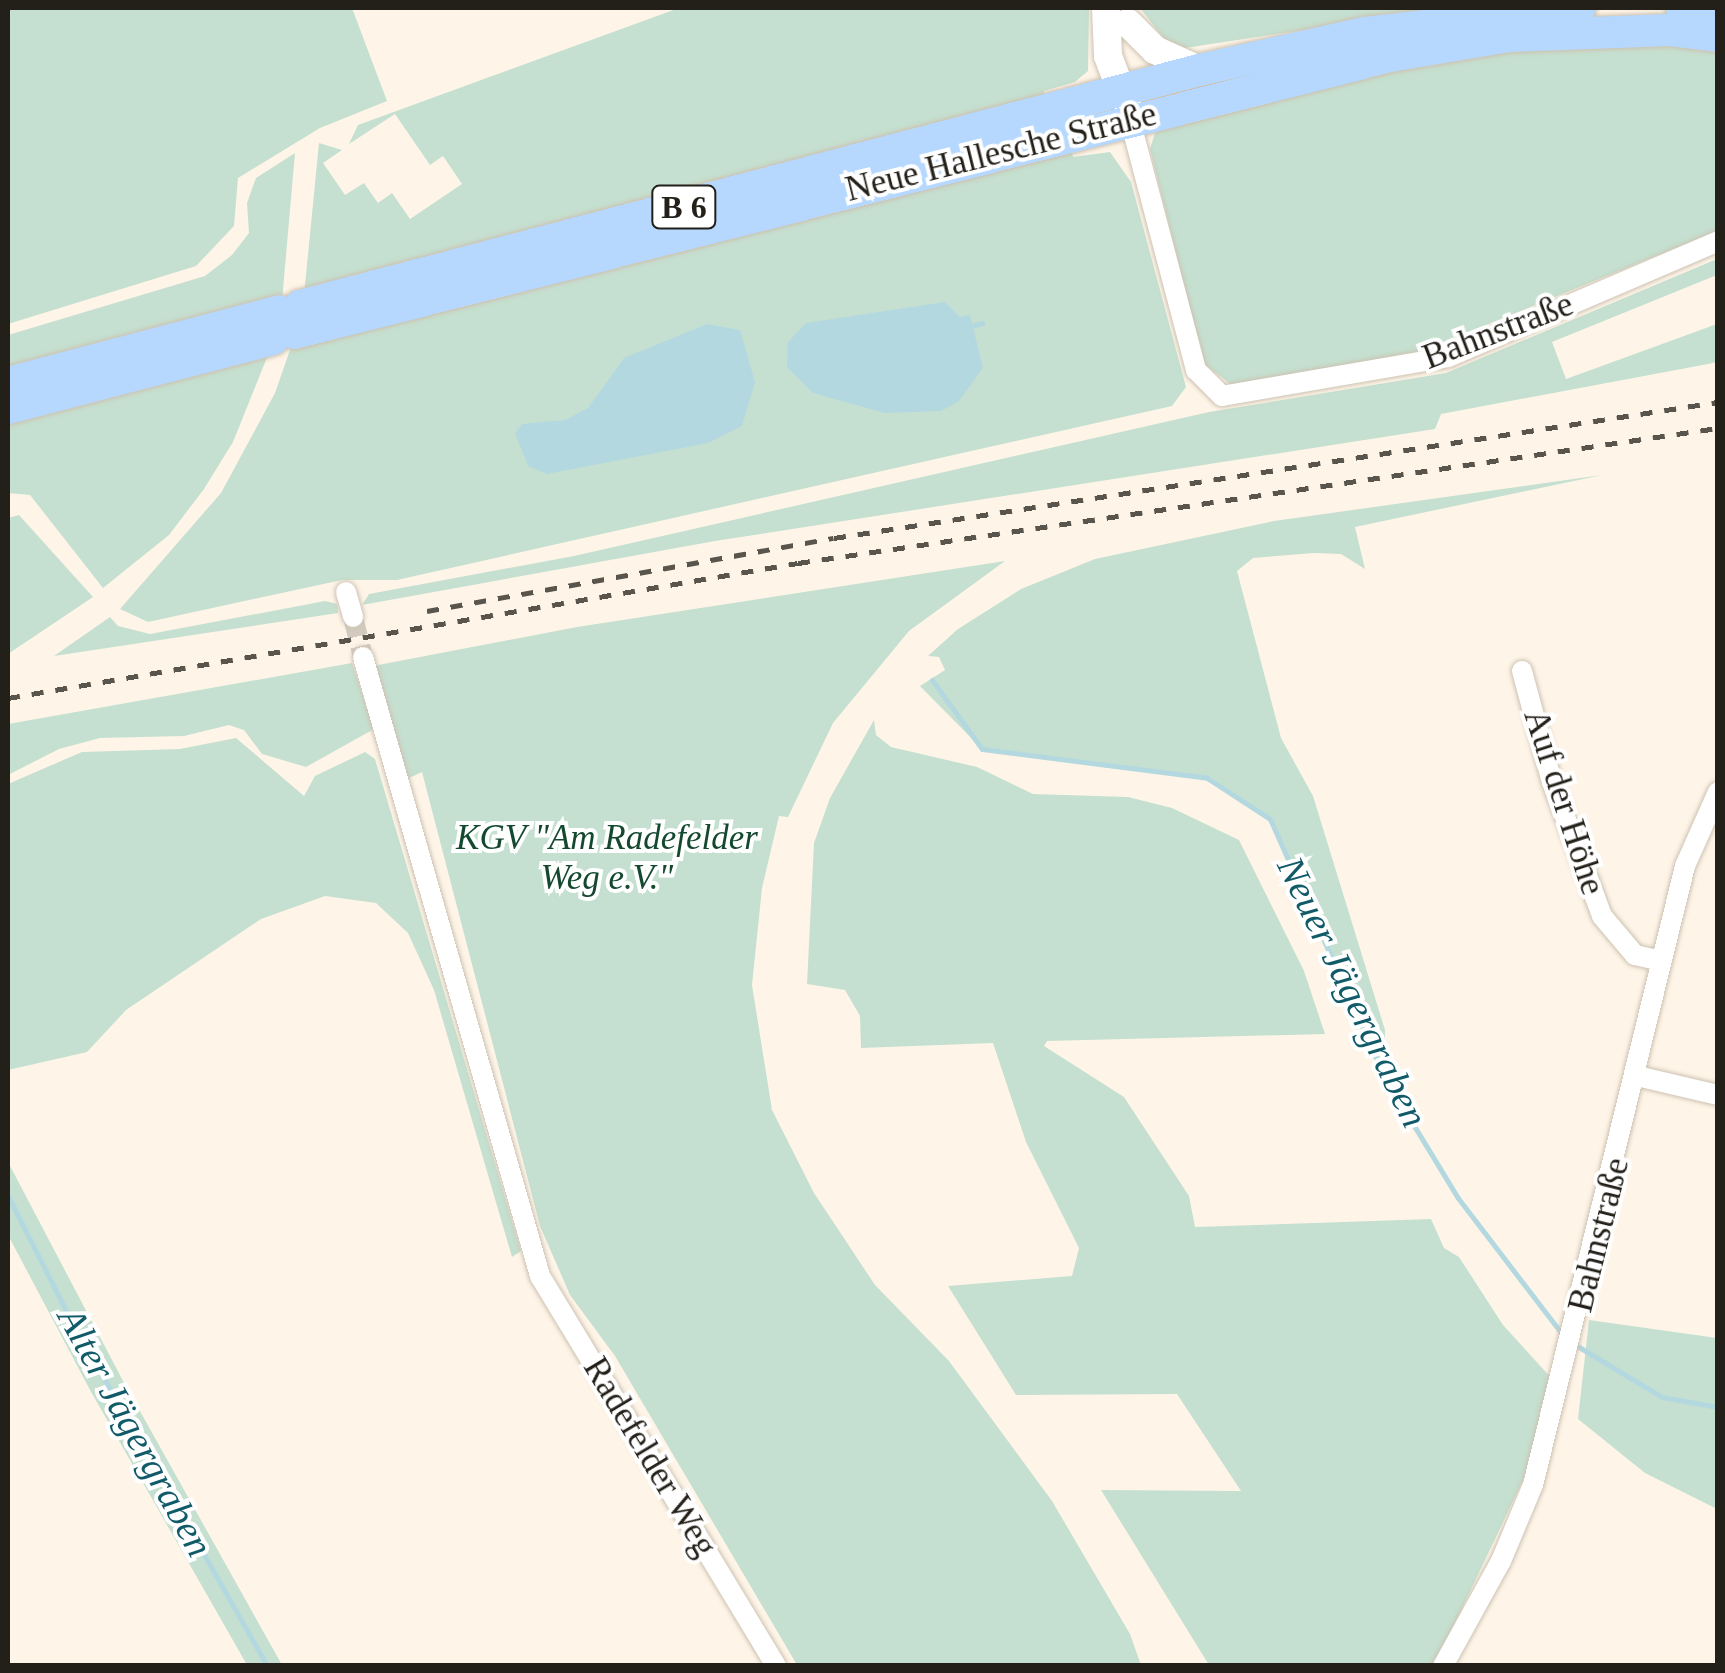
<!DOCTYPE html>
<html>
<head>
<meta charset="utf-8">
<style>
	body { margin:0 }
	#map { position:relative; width:1725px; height:1673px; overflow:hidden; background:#fef5e8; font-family:"Times New Roman",serif }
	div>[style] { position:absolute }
	.green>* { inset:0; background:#c5e0d0 }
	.water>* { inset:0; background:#b3d8e0 }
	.stream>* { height:5px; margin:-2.5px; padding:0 2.5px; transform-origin:2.5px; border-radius:2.5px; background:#b3d8e0 }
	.street-tunnel>* { height:20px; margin-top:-10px; transform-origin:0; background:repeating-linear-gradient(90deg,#d2cabf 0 20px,transparent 0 30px) }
	.roads { filter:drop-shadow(0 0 2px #cdc2b2) drop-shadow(0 0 2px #cdc2b2) }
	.street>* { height:20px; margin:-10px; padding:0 10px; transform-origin:10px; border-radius:10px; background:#fff }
	.secondary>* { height:28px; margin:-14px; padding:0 14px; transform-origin:14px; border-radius:14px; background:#fff }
	.primary>* { height:32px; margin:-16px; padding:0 16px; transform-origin:16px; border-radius:16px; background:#b6d8fe }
	.rail>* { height:5px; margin-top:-2.5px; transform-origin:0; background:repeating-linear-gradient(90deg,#59544c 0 12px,transparent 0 24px) }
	span { translate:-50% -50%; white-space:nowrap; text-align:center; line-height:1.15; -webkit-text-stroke:8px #fff; paint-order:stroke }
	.shield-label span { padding:2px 8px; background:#fff; border:2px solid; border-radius:8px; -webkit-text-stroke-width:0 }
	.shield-label { font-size:32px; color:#231f19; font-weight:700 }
	.street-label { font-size:35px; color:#231f19 }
	.park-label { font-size:35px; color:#144930; font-style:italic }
	.water-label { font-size:38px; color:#115b69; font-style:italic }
	.frame { position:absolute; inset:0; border:10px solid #231f19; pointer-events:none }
</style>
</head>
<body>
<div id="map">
	<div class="green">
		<i style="clip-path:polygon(8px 8px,352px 8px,387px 101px,320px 128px,238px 178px,234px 226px,196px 266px,8px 324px)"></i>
		<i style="clip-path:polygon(679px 8px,1089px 8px,1088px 71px,1075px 82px,1044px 91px,1046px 100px,304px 295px,319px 143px,342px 150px,323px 163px,345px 195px,364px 183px,378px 203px,392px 193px,410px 219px,462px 184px,443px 156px,430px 165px,395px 114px,349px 144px,358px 125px)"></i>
		<i style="clip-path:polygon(1140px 8px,1449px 8px,1185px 48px,1168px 44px)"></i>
		<i style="clip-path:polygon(1717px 44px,1717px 231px,1410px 356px,1237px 389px,1204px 364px,1150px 149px,1155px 133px,1169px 123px,1478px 48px)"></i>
		<i style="clip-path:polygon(1070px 146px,1073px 157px,1110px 152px,1131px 182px,1186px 387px,1172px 406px,397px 580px,342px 580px,148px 622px,120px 609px,221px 493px,275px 393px,292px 344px)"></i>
		<i style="clip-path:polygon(295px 153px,282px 301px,8px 373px,8px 335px,205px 276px,232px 255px,249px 233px,247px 203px,256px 178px)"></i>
		<i style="clip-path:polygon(1717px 259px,1717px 275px,1552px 342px,1566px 379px,1717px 324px,1717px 362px,1708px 364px,1441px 414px,1435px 429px,715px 541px,362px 605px,369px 594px,574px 556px,1209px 412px,1446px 373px)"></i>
		<i style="clip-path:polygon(270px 350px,233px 442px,204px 489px,169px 535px,103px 588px,30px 495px,8px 493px,8px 420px)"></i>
		<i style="clip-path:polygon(1602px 475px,1355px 527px,1365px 569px,1341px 554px,1314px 553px,1253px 558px,1237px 571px,1281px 738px,1313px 796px,1385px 1030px,1385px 1078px,1270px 819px,1207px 778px,982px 749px,920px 686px,945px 670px,939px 657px,928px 656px,958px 629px,1021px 589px,1095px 559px,1274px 521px)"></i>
		<i style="clip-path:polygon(19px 515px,93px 597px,8px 654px,8px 518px)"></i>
		<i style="clip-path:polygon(1005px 561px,909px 631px,833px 723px,788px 817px,779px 816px,762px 888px,752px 985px,772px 1110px,814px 1193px,875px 1285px,949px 1361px,1052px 1501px,1130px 1634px,1141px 1665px,797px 1665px,615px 1356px,570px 1295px,540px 1226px,422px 772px,407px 779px,373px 666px,577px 627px)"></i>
		<i style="clip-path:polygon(325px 601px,337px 604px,338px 613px,54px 656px,110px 617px,118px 626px,150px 634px)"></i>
		<i style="clip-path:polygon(352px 663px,374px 729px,306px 767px,262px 754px,244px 730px,229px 725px,184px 736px,100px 738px,59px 749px,8px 775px,8px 724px)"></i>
		<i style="clip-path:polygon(874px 720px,876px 735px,891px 747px,977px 767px,1033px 794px,1128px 797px,1172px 808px,1239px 840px,1304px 971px,1325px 1034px,1047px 1041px,1044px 1046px,1124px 1097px,1189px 1196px,1195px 1227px,1431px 1219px,1444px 1248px,1459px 1257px,1503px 1325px,1553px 1380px,1524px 1478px,1435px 1665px,1209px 1665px,1101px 1490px,1241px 1491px,1177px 1394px,1016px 1395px,948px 1286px,1072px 1276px,1079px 1248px,1026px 1142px,993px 1043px,861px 1048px,860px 1016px,845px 990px,807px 984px,814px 843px,830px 798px)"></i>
		<i style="clip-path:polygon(236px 738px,304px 796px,315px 776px,365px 752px,375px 759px,521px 1251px,512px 1257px,434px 990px,408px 933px,376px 903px,325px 896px,261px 919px,126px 1010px,87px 1052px,8px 1070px,8px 784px,82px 752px,180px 749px)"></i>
		<i style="clip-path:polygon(8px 1162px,122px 1379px,282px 1665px,247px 1665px,90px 1390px,8px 1235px)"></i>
		<i style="clip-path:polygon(1589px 1320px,1717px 1338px,1717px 1509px,1645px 1473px,1578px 1419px)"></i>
	</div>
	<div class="water">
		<i style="clip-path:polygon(945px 302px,960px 317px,970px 315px,983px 368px,958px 402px,941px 411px,885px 413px,813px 393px,787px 367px,788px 342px,806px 323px)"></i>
		<i style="clip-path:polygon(707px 324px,740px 330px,755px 382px,742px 426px,708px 443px,547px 474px,528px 466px,515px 433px,522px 424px,565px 420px,588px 408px,624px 358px)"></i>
	</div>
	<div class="stream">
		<i style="left:967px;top:327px;width:16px;rotate:-14deg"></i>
		<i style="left:932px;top:680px;width:85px;rotate:54.1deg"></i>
		<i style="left:982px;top:749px;width:227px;rotate:7.3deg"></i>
		<i style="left:1207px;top:778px;width:75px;rotate:33.1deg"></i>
		<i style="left:1270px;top:819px;width:283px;rotate:66.1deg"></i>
		<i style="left:1385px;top:1078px;width:140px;rotate:58.7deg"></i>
		<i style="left:1458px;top:1198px;width:171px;rotate:52.6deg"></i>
		<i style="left:8px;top:1196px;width:136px;rotate:63.2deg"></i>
		<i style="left:69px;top:1317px;width:401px;rotate:60.4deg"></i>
		<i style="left:1574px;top:1344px;width:103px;rotate:31.1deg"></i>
		<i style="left:1662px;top:1397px;width:57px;rotate:10.1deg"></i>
	</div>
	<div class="street-tunnel">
		<i style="left:353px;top:617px;width:41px;rotate:76deg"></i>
	</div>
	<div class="roads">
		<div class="street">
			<i style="left:1130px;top:120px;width:259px;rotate:75.2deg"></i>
			<i style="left:1196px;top:370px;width:37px;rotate:45deg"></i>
			<i style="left:1222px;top:396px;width:229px;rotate:-9.8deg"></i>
			<i style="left:1448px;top:357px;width:294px;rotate:-23.2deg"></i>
			<i style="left:346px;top:592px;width:26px;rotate:74deg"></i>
			<i style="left:363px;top:657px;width:644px;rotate:74.04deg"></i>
			<i style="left:540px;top:1276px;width:456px;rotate:58.8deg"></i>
			<i style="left:1522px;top:671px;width:115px;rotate:74.9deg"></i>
			<i style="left:1552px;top:782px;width:143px;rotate:69.5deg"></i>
			<i style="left:1602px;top:916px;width:51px;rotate:49.8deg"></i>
			<i style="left:1635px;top:955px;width:27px;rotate:13deg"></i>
			<i style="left:1637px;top:1076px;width:83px;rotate:13.2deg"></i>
			<i style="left:1443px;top:1666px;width:120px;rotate:-61.1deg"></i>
			<i style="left:1501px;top:1561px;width:82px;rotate:-67.2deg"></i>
			<i style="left:1533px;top:1485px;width:637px;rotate:-76.2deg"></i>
			<i style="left:1685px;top:866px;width:81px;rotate:-66deg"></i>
		</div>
		<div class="secondary">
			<i style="left:1106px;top:8px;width:48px;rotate:87.6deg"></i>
			<i style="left:1108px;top:56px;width:57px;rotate:69.3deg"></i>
			<i style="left:1128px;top:23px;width:38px;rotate:45deg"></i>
			<i style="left:1155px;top:50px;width:48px;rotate:24.4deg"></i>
		</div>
		<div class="primary">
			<i style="left:1682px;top:8px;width:36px;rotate:3deg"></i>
			<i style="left:300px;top:306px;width:929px;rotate:-14.71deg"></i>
			<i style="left:1199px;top:70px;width:169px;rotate:-12.6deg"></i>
			<i style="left:1364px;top:33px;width:217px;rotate:-6.6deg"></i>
			<i style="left:294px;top:333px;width:1130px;rotate:-14.18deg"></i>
			<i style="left:1390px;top:56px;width:121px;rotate:-9.5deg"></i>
			<i style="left:1509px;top:36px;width:161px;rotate:-2.1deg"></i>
			<i style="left:1670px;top:30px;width:48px;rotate:7.1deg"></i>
			<i style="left:8px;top:383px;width:281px;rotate:-14.8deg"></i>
			<i style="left:8px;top:408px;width:274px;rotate:-14.6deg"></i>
		</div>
	</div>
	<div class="rail">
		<i style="left:427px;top:611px;width:413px;rotate:-10.2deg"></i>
		<i style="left:834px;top:538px;width:894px;rotate:-8.75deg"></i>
		<i style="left:8px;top:698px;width:801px;rotate:-9.7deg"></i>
		<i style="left:798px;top:563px;width:930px;rotate:-8.35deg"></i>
	</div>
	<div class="shield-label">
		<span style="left:684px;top:207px">B 6</span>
	</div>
	<div class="street-label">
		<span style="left:1001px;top:152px;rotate:-14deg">Neue Hallesche Straße</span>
		<span style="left:1498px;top:331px;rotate:-21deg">Bahnstraße</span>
		<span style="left:1564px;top:802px;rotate:72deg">Auf der Höhe</span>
		<span style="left:1599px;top:1235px;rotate:-76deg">Bahnstraße</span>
		<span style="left:650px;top:1457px;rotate:59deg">Radefelder Weg</span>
	</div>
	<div class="park-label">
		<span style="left:607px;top:858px">KGV "Am Radefelder<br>Weg e.V."</span>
	</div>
	<div class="water-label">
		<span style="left:1352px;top:992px;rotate:64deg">Neuer Jägergraben</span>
		<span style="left:135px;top:1432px;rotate:61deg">Alter Jägergraben</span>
	</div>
	<div class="frame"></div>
</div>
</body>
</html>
